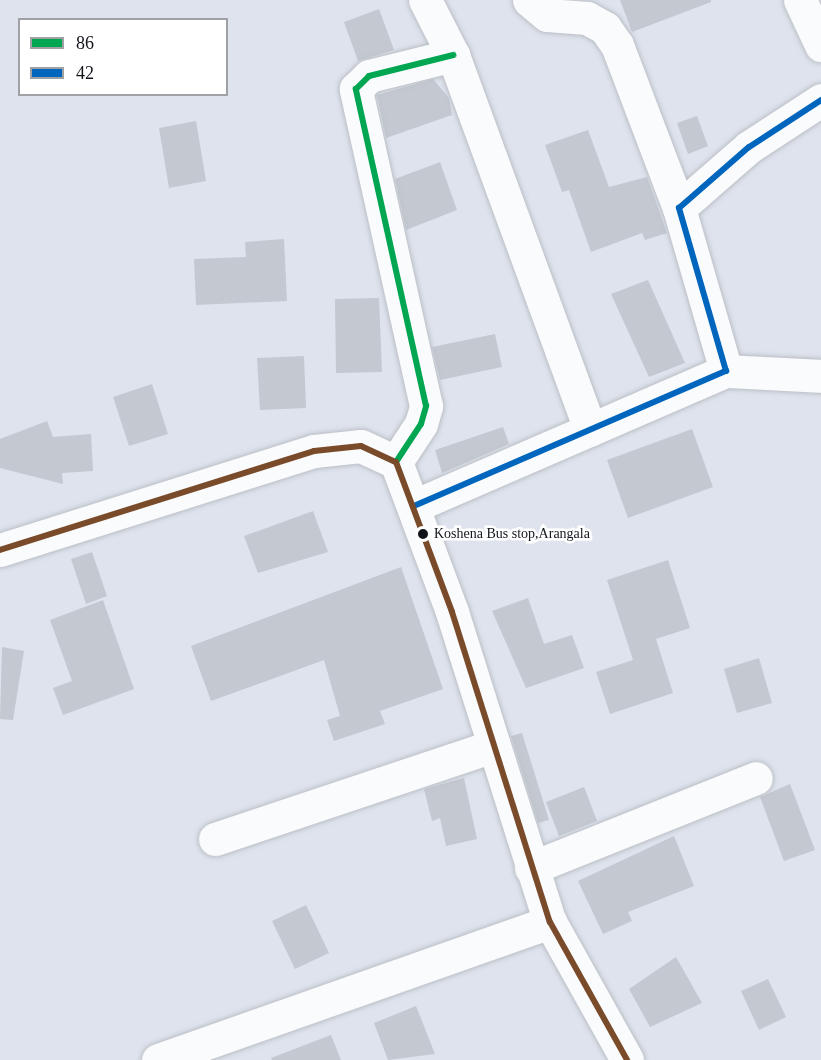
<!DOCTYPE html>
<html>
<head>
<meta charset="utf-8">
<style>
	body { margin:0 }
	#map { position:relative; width:821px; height:1060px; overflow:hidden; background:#dee3ed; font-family:Georgia,serif }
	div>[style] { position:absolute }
	.building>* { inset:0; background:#c4c8d0 }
	.roads { filter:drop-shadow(0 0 2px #bbbfc6) drop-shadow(0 0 2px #bbbfc6) }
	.street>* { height:33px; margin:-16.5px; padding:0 16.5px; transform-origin:16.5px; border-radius:16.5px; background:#fafbfc }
	.secondary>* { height:33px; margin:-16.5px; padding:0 16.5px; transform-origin:16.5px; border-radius:16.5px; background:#fafbfc }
	.bus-1>* { height:6px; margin:-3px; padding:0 3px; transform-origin:3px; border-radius:3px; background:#00a651 }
	.bus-2>* { height:6px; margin:-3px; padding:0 3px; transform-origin:3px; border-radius:3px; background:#0065bd }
	.bus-3>* { height:6px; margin:-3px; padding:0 3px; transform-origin:3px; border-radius:3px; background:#7a4b2a }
	.dots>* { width:16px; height:16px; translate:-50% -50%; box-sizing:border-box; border:3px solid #fff; border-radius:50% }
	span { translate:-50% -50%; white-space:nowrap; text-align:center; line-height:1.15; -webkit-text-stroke:5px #fff; paint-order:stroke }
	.bus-label { font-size:14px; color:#11151b }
	.left { translate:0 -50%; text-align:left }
	.legend { position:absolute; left:18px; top:18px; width:210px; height:78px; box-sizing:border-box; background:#fff; border:2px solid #a0a1a4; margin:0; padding:8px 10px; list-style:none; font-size:18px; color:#11151b }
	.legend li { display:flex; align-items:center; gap:12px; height:30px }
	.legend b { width:30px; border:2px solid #a0a1a4 }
</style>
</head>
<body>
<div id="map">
	<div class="building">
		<i style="clip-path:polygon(620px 0,711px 0,711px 2px,632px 32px)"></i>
		<i style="clip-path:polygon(379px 9px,394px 50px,358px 61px,344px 22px)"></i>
		<i style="clip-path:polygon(433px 79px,449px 98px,452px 115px,386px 138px,377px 95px)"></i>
		<i style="clip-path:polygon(697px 116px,708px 146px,688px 154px,677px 123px)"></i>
		<i style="clip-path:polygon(196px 121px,206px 181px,169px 188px,159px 128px)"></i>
		<i style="clip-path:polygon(588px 130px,609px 187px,647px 177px,667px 233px,645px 240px,642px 233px,591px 252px,569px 190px,562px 192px,545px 145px)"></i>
		<i style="clip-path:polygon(440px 162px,457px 210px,406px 230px,395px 179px)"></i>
		<i style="clip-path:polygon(284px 239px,287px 301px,196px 305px,194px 259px,246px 257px,245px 242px)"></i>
		<i style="clip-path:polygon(648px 280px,685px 363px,649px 377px,611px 294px)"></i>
		<i style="clip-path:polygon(379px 298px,382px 372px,336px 373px,335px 299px)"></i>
		<i style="clip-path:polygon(495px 334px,502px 367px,440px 380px,432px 347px)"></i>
		<i style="clip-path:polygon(304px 356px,306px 408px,260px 410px,257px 358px)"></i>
		<i style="clip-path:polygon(152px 384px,168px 434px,129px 446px,113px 397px)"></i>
		<i style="clip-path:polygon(47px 421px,53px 437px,91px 434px,93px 471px,62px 473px,63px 484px,0 468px,0 439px)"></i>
		<i style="clip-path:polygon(503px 427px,509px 444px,442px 473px,435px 450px)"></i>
		<i style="clip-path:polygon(692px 429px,713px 487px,628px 518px,607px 460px)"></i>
		<i style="clip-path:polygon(313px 511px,328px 552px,258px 573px,244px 536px)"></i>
		<i style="clip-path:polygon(92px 552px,107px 596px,86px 604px,71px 559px)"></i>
		<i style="clip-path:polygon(668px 560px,690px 628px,656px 639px,673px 693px,610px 714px,596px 672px,633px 660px,607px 580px)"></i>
		<i style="clip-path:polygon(401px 567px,443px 689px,380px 711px,385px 724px,334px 741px,327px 720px,340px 716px,324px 660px,211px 701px,191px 646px)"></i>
		<i style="clip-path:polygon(528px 598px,544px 644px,572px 635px,584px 668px,526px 688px,492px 611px)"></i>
		<i style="clip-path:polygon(103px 600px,134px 689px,63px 715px,53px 688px,72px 681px,50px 620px)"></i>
		<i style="clip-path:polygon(2px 647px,24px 651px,13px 720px,0 719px)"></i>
		<i style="clip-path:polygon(759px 658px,772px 703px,737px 713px,724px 669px)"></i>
		<i style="clip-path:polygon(522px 733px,549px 820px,538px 823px,511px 736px)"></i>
		<i style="clip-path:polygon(464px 778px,477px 839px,446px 846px,440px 818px,432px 821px,424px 789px)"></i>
		<i style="clip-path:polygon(790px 784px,815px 850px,784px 861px,760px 797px)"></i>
		<i style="clip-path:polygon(584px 787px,597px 821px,559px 836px,546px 802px)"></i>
		<i style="clip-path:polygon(674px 836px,694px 886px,628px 912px,632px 921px,603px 934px,578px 881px)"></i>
		<i style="clip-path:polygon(306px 905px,329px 953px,295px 969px,272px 921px)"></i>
		<i style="clip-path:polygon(676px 957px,702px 1003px,650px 1027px,629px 989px)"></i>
		<i style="clip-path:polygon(768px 979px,786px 1017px,759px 1030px,741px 991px)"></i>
		<i style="clip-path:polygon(416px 1006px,435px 1054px,388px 1060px,374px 1023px)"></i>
		<i style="clip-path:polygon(331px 1035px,341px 1060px,272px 1060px,271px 1058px)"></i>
	</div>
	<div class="roads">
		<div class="street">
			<i style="left:425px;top:0;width:62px;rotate:63deg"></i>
			<i style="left:453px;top:55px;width:399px;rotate:69.9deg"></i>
			<i style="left:529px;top:0;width:23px;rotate:40deg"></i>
			<i style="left:547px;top:15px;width:40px;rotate:4.3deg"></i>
			<i style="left:587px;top:18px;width:21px;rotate:29deg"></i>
			<i style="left:605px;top:28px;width:21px;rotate:55deg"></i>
			<i style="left:617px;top:45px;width:174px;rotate:69.2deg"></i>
			<i style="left:800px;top:0;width:50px;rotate:65deg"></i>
			<i style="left:726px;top:371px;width:95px;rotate:3deg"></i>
			<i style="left:396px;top:462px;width:45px;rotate:-56.7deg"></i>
			<i style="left:421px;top:424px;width:19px;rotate:-74deg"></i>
			<i style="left:426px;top:406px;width:325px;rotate:-102.5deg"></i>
			<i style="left:356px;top:89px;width:18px;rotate:-45deg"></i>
			<i style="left:369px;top:76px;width:87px;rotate:-14deg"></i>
			<i style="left:416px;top:505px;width:338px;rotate:-23.4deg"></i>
			<i style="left:726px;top:371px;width:170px;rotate:-106.1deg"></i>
			<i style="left:679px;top:208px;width:93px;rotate:-41.1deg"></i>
			<i style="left:749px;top:147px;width:86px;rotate:-33.1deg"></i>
			<i style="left:215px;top:839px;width:293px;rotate:-18.5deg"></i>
			<i style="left:531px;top:868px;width:242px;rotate:-21.8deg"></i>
			<i style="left:158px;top:1060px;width:416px;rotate:-19.4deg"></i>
		</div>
		<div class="secondary">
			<i style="left:0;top:550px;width:329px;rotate:-17.5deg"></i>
			<i style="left:314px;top:451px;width:47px;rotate:-6.1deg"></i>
			<i style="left:361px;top:446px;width:38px;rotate:25deg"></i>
			<i style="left:396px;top:462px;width:160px;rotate:69.5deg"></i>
			<i style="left:452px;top:612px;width:325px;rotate:72.5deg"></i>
			<i style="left:550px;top:922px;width:158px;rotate:60.8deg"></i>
		</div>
	</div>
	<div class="bus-1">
		<i style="left:396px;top:462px;width:45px;rotate:-56.7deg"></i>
		<i style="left:421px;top:424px;width:19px;rotate:-74deg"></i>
		<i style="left:426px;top:406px;width:325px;rotate:-102.5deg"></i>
		<i style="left:356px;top:89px;width:18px;rotate:-45deg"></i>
		<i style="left:369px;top:76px;width:87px;rotate:-14deg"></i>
	</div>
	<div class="bus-2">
		<i style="left:416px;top:505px;width:338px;rotate:-23.4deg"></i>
		<i style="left:726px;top:371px;width:170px;rotate:-106.1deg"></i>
		<i style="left:679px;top:208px;width:93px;rotate:-41.1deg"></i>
		<i style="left:749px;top:147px;width:86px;rotate:-33.1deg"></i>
	</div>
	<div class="bus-3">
		<i style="left:0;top:550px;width:329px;rotate:-17.5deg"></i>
		<i style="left:314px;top:451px;width:47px;rotate:-6.1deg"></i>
		<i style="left:361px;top:446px;width:38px;rotate:25deg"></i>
		<i style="left:396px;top:462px;width:160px;rotate:69.5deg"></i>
		<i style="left:452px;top:612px;width:325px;rotate:72.5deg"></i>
		<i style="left:550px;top:922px;width:158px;rotate:60.8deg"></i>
	</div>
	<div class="dots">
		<i style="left:423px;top:534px;background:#11151b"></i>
	</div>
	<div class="bus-label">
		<span class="left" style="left:434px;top:534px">Koshena Bus stop,Arangala</span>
	</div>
	<ul class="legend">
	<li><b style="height:8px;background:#00a651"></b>86</li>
	<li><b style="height:8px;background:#0065bd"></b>42</li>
	</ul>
</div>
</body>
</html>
